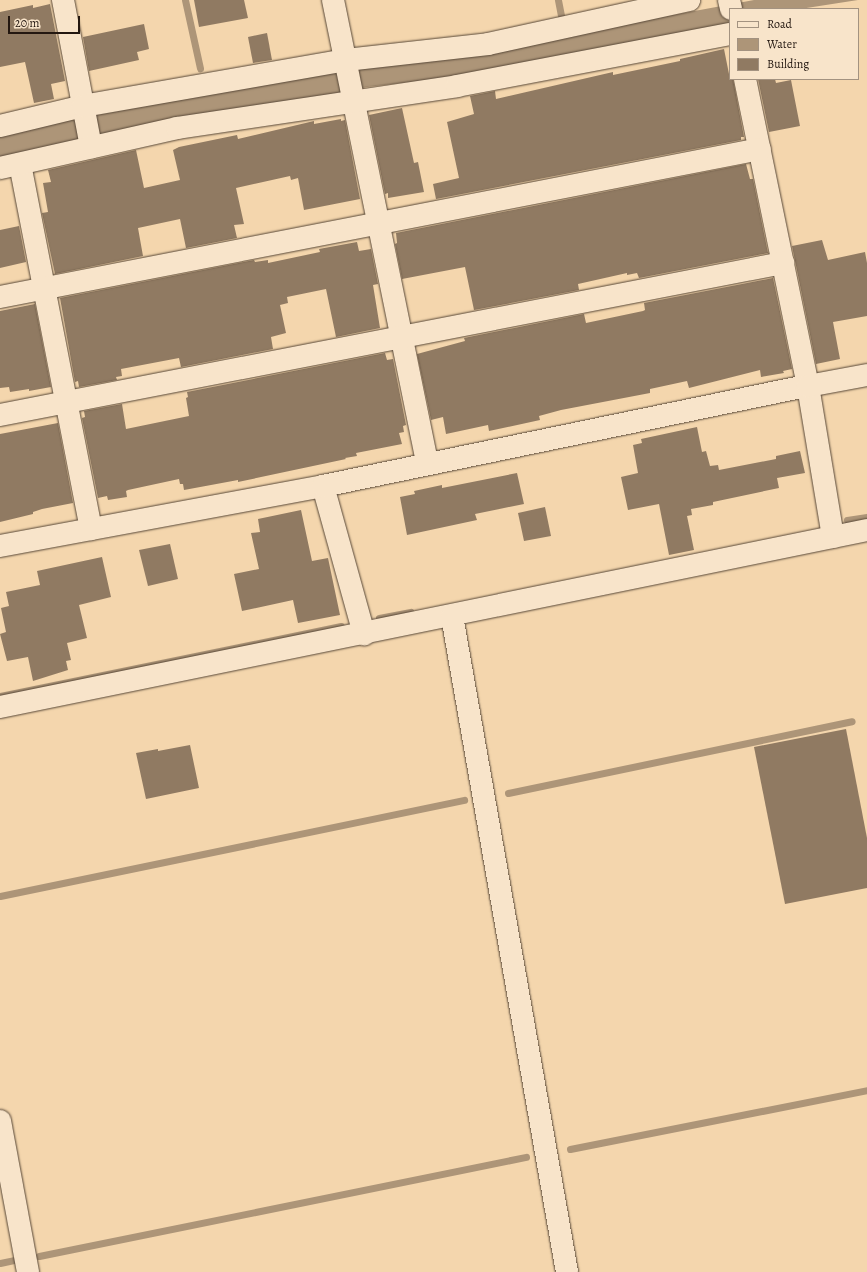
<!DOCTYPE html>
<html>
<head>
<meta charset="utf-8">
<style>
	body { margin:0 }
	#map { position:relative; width:867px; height:1272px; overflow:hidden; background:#f4d6ad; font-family:Alegreya,serif }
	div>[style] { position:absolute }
	.water>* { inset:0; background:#ad9578 }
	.stream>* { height:7px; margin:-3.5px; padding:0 3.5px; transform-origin:3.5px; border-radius:3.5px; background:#ad9578 }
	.building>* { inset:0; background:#907a62 }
	.roads { filter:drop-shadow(0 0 1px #574737) drop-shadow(0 0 1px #574737) }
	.street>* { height:22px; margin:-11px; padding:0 11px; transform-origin:11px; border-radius:11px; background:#f8e4ca }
	.secondary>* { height:22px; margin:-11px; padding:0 11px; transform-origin:11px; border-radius:11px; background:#f8e4ca }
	span { translate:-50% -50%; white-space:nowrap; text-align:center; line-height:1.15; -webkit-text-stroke:3px #f8e4ca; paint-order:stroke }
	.legend { position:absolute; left:729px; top:8px; width:130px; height:72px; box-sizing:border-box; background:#f8e4ca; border:1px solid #a39280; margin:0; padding:5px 7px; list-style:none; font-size:12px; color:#231710 }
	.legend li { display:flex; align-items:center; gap:8px; height:20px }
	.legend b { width:20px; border:1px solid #a39280 }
	.scale { position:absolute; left:8px; top:16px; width:72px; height:18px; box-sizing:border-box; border:2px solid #231710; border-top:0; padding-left:5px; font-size:12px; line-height:14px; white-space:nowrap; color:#231710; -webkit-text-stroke:3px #f8e4ca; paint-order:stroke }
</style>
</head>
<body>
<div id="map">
	<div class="water">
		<i style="clip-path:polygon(754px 0,858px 0,800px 9px,730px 9px,730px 23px,454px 77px,367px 87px,0 159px,0 135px,75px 119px,371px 65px,489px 49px)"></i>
	</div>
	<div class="stream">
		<i style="left:185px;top:0;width:70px;rotate:77.6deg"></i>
		<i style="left:558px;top:0;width:15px;rotate:79deg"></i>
		<i style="left:847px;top:520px;width:20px;rotate:-9deg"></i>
		<i style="left:379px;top:618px;width:32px;rotate:-11deg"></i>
		<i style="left:0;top:696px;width:348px;rotate:-11.6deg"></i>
		<i style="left:508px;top:793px;width:351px;rotate:-11.8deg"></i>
		<i style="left:0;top:896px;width:474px;rotate:-11.7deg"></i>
		<i style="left:570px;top:1149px;width:303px;rotate:-11.2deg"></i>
		<i style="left:39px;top:1256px;width:497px;rotate:-11.5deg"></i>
		<i style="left:0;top:1263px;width:14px;rotate:-12deg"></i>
	</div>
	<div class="building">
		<i style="clip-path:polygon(194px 0,244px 0,248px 18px,199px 27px)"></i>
		<i style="clip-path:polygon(50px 4px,65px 81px,51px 84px,54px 99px,34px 103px,25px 62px,0 67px,0 12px,33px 5px,33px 8px)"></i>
		<i style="clip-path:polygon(144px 24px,149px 49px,137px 52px,139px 60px,89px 71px,83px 37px)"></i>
		<i style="clip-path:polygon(267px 33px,272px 60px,253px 63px,248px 37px)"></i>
		<i style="clip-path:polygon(724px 49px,730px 79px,733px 79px,744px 137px,741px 137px,741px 140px,436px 199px,433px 184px,459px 178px,447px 122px,474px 114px,470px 96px,495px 91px,496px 99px,613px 72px,613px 75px,680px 61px,680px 59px)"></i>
		<i style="clip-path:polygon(758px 79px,775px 79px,776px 83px,791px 80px,800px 126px,769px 132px)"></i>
		<i style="clip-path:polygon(402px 108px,414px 163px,418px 162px,424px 192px,388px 198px,388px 193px,385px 194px,369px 115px)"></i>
		<i style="clip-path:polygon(341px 119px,341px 121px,345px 120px,360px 199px,304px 210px,298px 178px,291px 180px,290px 176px,236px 188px,244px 224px,234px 225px,237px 238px,186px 248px,180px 219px,138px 228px,143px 256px,55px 274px,42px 213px,48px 212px,43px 183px,51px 182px,48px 170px,136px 150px,144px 188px,180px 180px,173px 150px,179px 147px,237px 135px,238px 139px,314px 121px,314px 124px)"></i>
		<i style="clip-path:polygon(746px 164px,750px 179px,753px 179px,768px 253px,639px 278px,637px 273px,627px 275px,627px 273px,578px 284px,579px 290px,474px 310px,465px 267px,402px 279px,395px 244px,397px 243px,396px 233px)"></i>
		<i style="clip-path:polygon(19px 226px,26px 262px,0 268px,0 230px)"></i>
		<i style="clip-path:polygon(822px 240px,828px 260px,865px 252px,867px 263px,867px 316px,833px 322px,840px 359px,816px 364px,792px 246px)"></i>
		<i style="clip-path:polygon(357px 242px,359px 251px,371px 249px,378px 284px,373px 285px,380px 328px,336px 337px,326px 289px,287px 297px,288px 303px,280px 305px,286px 333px,271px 337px,273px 349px,181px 367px,179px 358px,121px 369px,122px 376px,116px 377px,117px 380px,79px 387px,78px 381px,75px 382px,60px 298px,254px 260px,255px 262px,268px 260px,268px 263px,320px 252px,319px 249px)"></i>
		<i style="clip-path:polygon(773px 278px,792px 369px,783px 371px,784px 373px,761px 377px,760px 370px,689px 388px,687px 381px,650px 389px,650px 393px,561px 410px,539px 416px,540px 420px,489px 431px,488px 425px,446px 434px,443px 417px,431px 420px,417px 354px,465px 341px,464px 338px,584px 314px,586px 323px,643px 311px,645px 310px,644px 303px)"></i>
		<i style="clip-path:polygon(35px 304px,51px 387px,29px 391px,29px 389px,10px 392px,9px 387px,0 388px,0 311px)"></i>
		<i style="clip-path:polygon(385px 353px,387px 360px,393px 359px,406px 425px,403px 426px,404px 432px,399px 433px,402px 444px,356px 453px,357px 456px,345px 458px,346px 459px,238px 482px,238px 480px,184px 490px,183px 484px,180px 484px,179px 479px,128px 490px,126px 491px,127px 497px,108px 500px,107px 496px,98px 498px,82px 418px,85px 417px,84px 411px,122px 404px,126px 429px,189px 416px,186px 398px,188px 397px,187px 392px)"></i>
		<i style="clip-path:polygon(58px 423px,73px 503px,42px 509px,33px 512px,33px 514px,0 522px,0 434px)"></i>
		<i style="clip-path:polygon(697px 427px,702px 452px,706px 451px,710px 466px,718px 465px,719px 470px,776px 459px,776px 456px,800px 451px,805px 473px,777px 478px,779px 488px,713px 502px,713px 505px,691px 509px,692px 515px,687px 516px,694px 550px,669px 555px,659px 504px,628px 510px,621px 477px,638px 473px,633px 445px,642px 443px,641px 439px)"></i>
		<i style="clip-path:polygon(517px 473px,524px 504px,475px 514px,477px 520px,407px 535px,400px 497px,415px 494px,414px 491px,442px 485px,442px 488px)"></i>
		<i style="clip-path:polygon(545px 507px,551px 536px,524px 541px,518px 513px)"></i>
		<i style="clip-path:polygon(301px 510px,312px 561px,328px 558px,340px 615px,298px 623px,293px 600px,242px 611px,234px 574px,259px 569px,251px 533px,260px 532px,258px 519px)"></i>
		<i style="clip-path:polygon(170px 544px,178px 579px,148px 586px,139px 550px)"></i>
		<i style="clip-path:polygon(102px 557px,111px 597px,79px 605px,87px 638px,67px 643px,71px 660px,66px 661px,68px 670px,33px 681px,28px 657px,7px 661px,0 634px,6px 632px,1px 608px,9px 606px,6px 592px,40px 585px,37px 571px)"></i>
		<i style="clip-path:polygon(846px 729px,867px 838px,867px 888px,785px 904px,754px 747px)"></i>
		<i style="clip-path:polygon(190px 745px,199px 788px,146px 799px,136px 753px,158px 749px,158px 751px)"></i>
	</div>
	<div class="roads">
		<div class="street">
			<i style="left:63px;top:0;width:150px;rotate:79.2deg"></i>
			<i style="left:333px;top:0;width:473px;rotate:78.5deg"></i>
			<i style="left:729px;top:0;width:9px;rotate:77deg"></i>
			<i style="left:745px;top:79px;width:313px;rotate:78.4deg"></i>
			<i style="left:808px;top:386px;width:153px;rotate:80.6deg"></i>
			<i style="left:0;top:126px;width:85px;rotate:-13.5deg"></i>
			<i style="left:83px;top:106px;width:267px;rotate:-9.9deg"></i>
			<i style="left:346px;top:60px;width:143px;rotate:-6.4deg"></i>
			<i style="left:488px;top:44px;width:206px;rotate:-12.3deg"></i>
			<i style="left:20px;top:164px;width:372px;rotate:79deg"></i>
			<i style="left:0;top:168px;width:181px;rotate:-12.7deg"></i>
			<i style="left:177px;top:128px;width:283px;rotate:-8.5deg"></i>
			<i style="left:457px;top:86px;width:278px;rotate:-10.8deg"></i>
			<i style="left:0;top:297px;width:774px;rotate:-11.02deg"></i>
			<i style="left:0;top:415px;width:798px;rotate:-10.99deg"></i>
			<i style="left:323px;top:486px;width:154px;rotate:74.5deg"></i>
			<i style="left:0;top:546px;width:329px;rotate:-10.5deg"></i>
			<i style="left:323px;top:486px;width:495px;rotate:-11.7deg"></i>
			<i style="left:808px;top:386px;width:60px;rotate:-10.6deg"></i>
			<i style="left:0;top:707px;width:885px;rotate:-11.54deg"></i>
			<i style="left:0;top:1121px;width:154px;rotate:79.5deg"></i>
		</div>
		<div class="secondary">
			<i style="left:452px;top:616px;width:666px;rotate:80.06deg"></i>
		</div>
	</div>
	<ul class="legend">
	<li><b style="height:5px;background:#f8e4ca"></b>Road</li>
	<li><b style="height:11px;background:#ad9578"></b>Water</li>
	<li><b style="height:11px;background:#907a62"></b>Building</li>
	</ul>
	<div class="scale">20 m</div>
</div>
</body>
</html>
